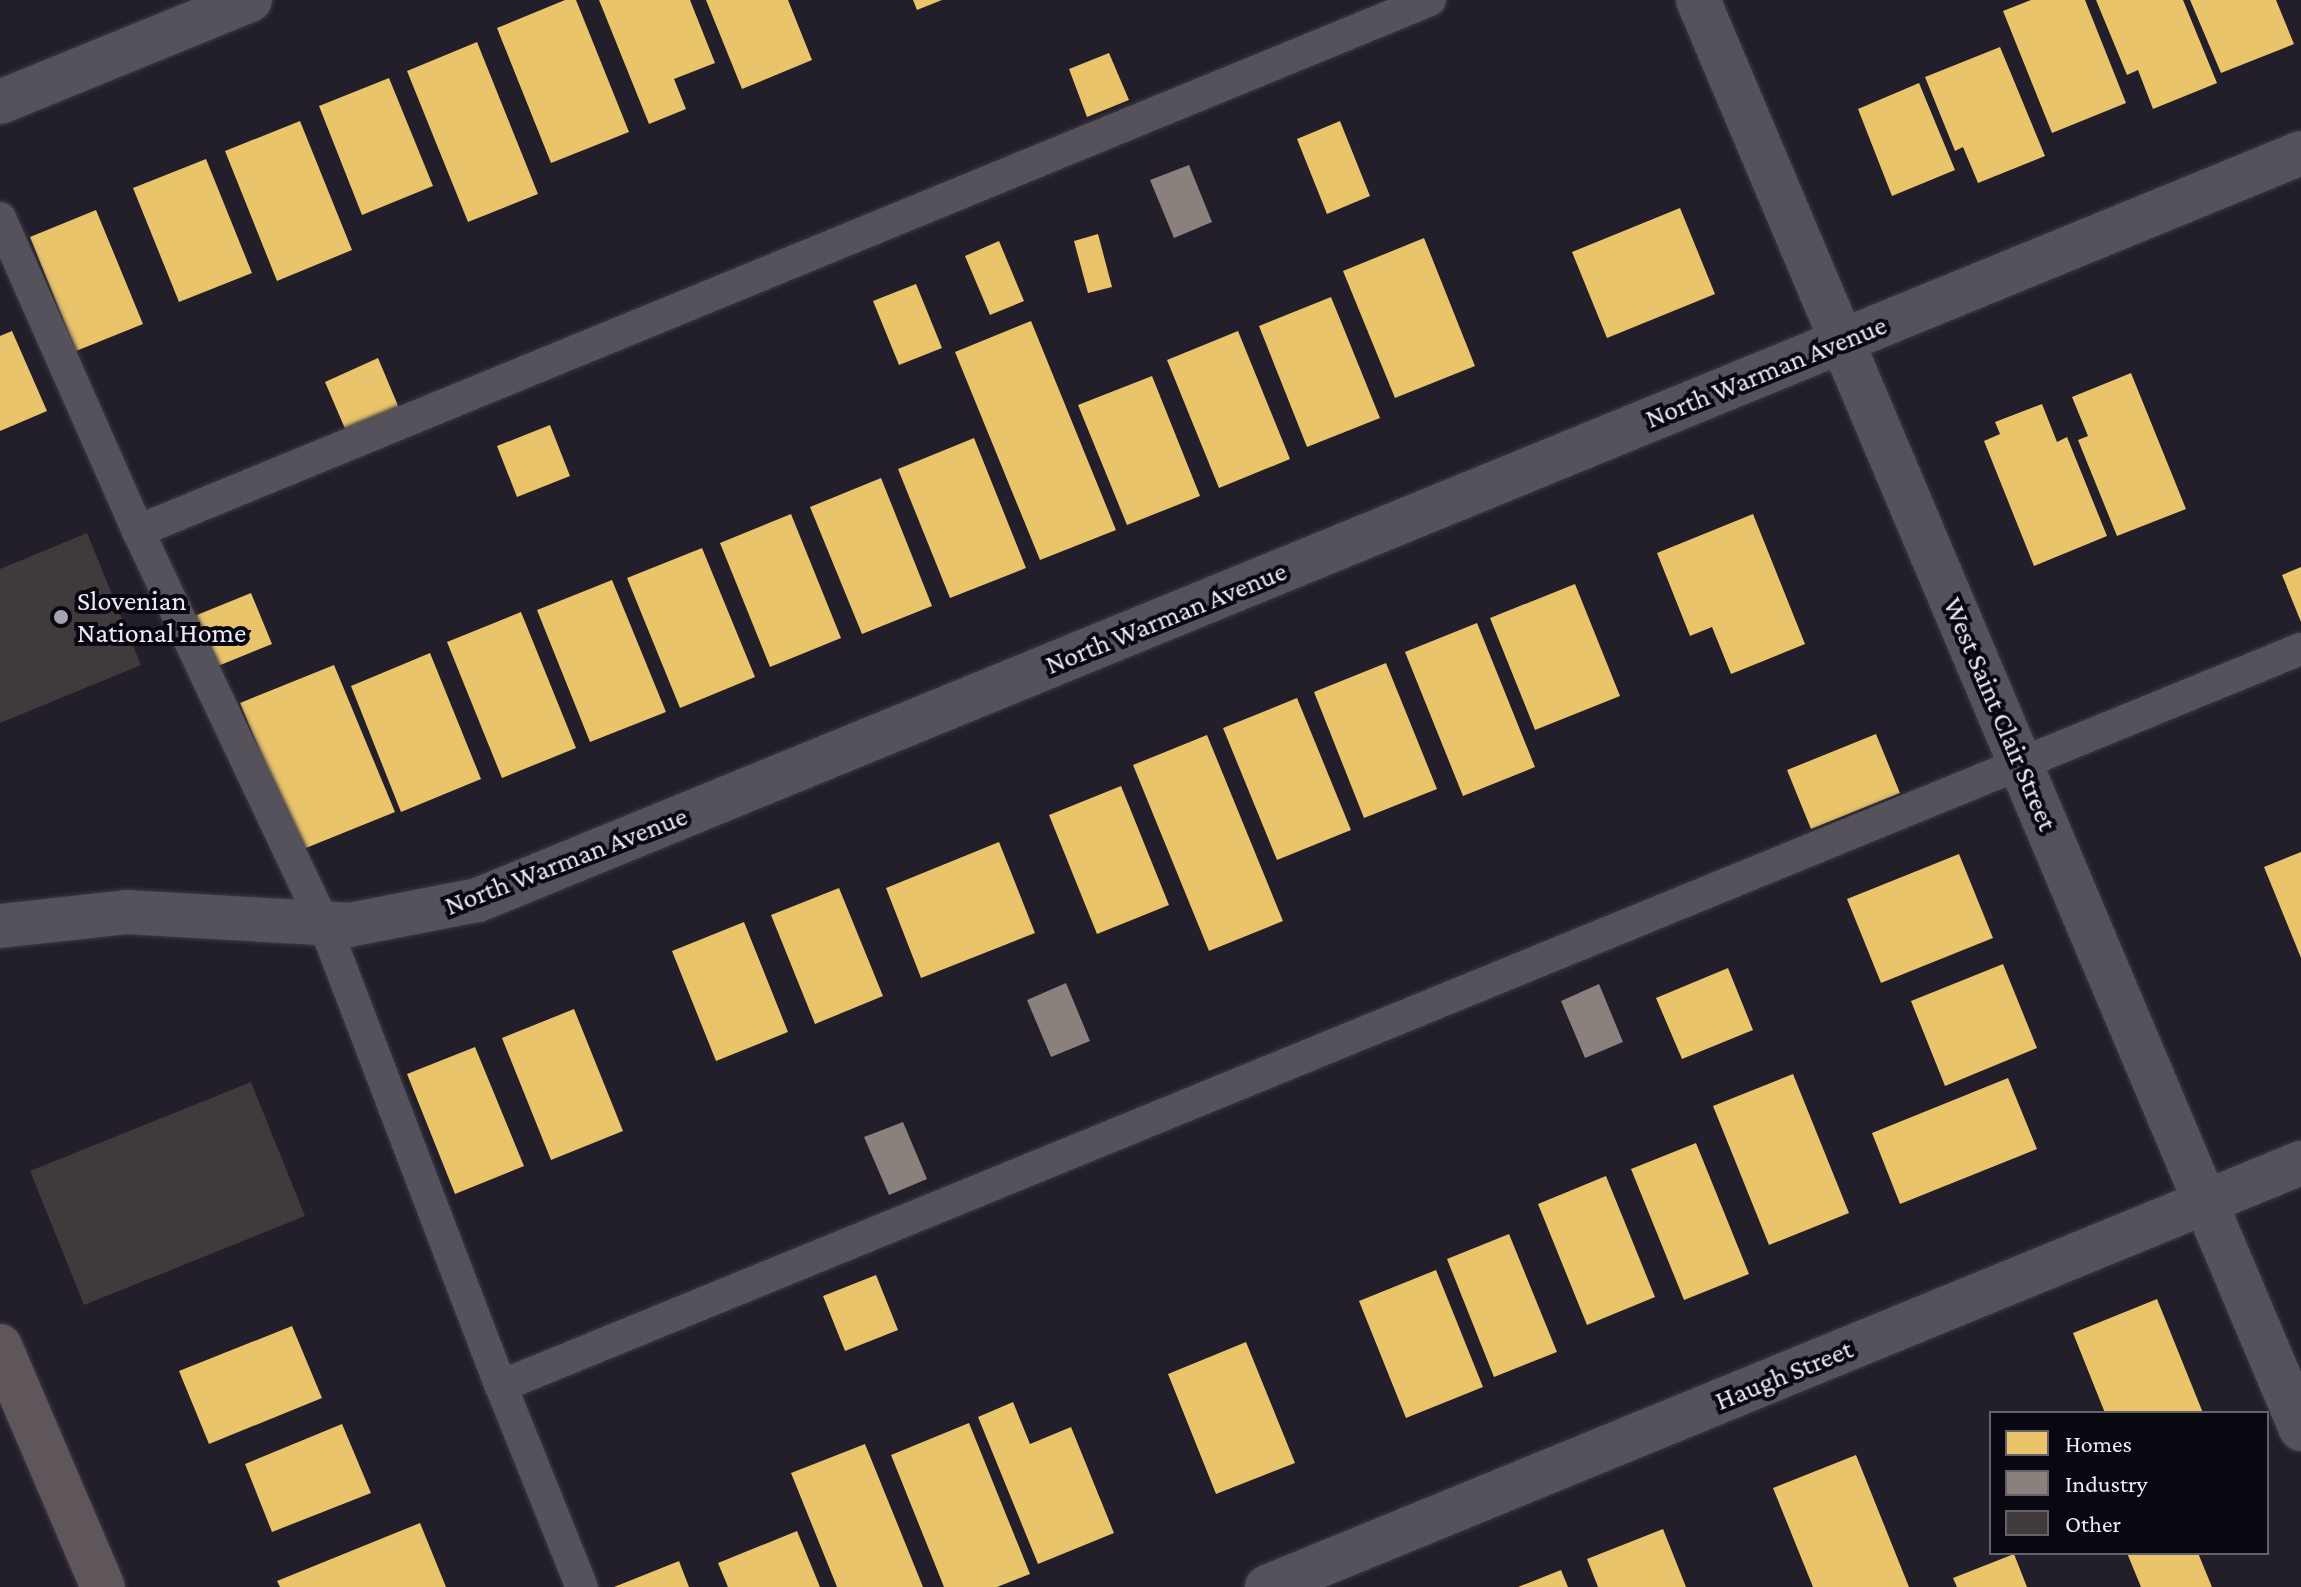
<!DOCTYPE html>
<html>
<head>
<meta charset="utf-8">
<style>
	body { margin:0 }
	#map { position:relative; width:2301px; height:1587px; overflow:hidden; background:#221e2a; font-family:"Crimson Pro",serif }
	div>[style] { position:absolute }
	.homes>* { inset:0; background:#e9c46a }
	.industry>* { inset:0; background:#8a817c }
	.building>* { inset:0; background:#403a3d }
	.roads { filter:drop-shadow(0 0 2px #3d3a43) drop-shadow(0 0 2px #3d3a43) }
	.service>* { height:32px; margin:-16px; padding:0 16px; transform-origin:16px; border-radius:16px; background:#55525b }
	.minor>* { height:44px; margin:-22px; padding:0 22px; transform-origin:22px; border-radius:22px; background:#55525b }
	.primary>* { height:44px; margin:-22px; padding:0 22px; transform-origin:22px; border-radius:22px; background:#5e565a }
	.dots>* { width:22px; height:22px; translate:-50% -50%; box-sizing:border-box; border:4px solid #09070f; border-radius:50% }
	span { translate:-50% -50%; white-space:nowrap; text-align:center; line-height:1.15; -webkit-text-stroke:8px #09070f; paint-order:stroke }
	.street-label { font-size:28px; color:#ede9f7 }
	.poi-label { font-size:28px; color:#ede9f7 }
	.left { translate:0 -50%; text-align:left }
	.legend { position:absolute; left:1989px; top:1411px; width:280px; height:144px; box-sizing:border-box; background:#09070f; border:2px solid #64616c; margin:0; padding:10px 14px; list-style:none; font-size:24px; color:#ede9f7 }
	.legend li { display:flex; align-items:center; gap:16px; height:40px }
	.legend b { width:40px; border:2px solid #64616c }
</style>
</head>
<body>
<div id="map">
	<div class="homes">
		<i style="clip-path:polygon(565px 0,576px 0,629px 132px,551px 163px,497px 28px)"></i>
		<i style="clip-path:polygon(599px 0,690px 0,715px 63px,674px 79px,686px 109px,649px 124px)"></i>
		<i style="clip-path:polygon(706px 0,788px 0,812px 60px,742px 89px)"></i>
		<i style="clip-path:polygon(913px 0,942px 0,917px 10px)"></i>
		<i style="clip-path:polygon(2031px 0,2085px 0,2126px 103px,2052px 133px,2003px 11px)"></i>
		<i style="clip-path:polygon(2096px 0,2183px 0,2217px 83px,2153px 109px,2138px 70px,2127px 75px)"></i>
		<i style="clip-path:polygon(2190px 0,2276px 0,2294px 44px,2221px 73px)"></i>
		<i style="clip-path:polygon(477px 42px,538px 194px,468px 222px,407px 71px)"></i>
		<i style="clip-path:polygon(2000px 47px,2045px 156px,1978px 183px,1963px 147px,1955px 151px,1925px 77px)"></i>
		<i style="clip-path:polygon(1109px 53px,1129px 100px,1087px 117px,1069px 69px)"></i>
		<i style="clip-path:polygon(389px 78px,433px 186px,362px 215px,319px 106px)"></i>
		<i style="clip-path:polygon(1919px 83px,1955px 170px,1892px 196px,1858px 109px)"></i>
		<i style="clip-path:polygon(300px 121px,352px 250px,277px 281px,225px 151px)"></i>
		<i style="clip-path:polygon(1340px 121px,1370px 196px,1327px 214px,1297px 139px)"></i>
		<i style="clip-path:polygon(206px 159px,252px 273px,179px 302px,133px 188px)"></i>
		<i style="clip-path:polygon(1680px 208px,1715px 294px,1607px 338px,1572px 252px)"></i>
		<i style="clip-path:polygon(96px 210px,143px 324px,76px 351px,30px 237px)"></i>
		<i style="clip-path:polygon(1098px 234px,1112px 287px,1088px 293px,1074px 241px)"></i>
		<i style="clip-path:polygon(1424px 238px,1475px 366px,1395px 398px,1343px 271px)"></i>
		<i style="clip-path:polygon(999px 241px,1024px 301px,990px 315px,965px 256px)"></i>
		<i style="clip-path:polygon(916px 284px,942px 348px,899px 365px,873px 301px)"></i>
		<i style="clip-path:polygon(1331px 297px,1380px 418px,1307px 447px,1259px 326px)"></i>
		<i style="clip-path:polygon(1031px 321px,1116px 530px,1040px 560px,955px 352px)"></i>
		<i style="clip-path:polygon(12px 331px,47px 411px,0 431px,0 336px)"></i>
		<i style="clip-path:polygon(1238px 331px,1290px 459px,1219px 488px,1167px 360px)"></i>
		<i style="clip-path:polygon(378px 358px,399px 408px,346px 431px,325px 382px)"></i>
		<i style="clip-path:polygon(2131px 373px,2186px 509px,2117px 536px,2078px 440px,2088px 436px,2072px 397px)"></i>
		<i style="clip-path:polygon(1152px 376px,1200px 496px,1127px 525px,1078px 405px)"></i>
		<i style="clip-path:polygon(2042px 404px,2057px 442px,2067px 437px,2107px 536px,2034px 566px,1984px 441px,2000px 434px,1995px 422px)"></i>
		<i style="clip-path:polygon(550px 425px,570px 476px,517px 497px,497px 446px)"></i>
		<i style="clip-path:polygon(974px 438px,1026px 568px,950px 598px,898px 469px)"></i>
		<i style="clip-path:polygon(881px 478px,932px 606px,862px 634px,810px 507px)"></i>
		<i style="clip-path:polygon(791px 514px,841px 638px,770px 667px,720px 543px)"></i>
		<i style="clip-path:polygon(1753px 514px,1805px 644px,1731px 674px,1712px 627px,1690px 636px,1657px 553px)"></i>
		<i style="clip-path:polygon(702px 548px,755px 677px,680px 708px,627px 578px)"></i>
		<i style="clip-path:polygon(2301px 567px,2301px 622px,2282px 575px)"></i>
		<i style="clip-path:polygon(612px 580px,666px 712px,590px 742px,537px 610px)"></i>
		<i style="clip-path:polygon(1575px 584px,1620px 696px,1535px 730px,1490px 618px)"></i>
		<i style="clip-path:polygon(251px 593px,272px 644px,213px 668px,192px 617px)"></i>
		<i style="clip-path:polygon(521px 612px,576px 748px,502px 778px,447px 642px)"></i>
		<i style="clip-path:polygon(1477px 623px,1535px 767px,1463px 796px,1405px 652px)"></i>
		<i style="clip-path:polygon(430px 653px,481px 779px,401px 812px,351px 686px)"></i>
		<i style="clip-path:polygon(1386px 663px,1437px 789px,1364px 818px,1314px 692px)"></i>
		<i style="clip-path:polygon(334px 665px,395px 812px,301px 850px,240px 703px)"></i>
		<i style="clip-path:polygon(1297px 698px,1351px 830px,1277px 860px,1223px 728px)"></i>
		<i style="clip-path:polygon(1876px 734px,1900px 793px,1811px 829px,1787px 770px)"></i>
		<i style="clip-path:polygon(1207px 735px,1283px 921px,1209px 951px,1133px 765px)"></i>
		<i style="clip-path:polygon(1121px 786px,1169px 905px,1097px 934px,1049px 815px)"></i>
		<i style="clip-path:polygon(999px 842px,1035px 933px,921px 978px,886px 888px)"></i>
		<i style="clip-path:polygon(2301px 852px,2301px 958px,2264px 867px)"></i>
		<i style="clip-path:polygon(1959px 854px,1993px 938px,1881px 983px,1847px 899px)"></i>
		<i style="clip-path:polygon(839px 888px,883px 996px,815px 1024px,771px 915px)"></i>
		<i style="clip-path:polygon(744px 922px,788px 1032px,716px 1061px,672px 951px)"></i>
		<i style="clip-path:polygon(2003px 964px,2037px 1048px,1945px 1086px,1911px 1001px)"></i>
		<i style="clip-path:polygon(1728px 968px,1753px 1030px,1682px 1059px,1656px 998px)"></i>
		<i style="clip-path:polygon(574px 1009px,623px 1131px,551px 1160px,502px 1038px)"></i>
		<i style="clip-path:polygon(475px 1047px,524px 1166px,455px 1194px,407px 1074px)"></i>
		<i style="clip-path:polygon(1793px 1074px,1849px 1213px,1769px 1245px,1713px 1106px)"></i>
		<i style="clip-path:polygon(2008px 1078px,2037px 1149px,1900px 1204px,1872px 1133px)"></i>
		<i style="clip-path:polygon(1696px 1143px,1749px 1274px,1684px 1300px,1631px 1169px)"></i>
		<i style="clip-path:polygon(1606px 1176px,1655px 1297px,1587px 1325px,1538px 1204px)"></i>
		<i style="clip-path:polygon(1509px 1234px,1557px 1352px,1494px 1377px,1447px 1259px)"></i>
		<i style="clip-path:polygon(1436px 1270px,1483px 1387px,1406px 1418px,1359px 1301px)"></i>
		<i style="clip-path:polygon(876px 1275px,898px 1330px,845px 1351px,823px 1296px)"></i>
		<i style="clip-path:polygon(2157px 1299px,2203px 1413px,2105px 1413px,2073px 1333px)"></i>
		<i style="clip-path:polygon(292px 1326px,322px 1398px,209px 1444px,179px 1371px)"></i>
		<i style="clip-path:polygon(1246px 1342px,1295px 1463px,1216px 1494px,1168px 1374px)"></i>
		<i style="clip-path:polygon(1013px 1402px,1030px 1444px,1071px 1427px,1114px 1533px,1038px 1564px,978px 1417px)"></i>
		<i style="clip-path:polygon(969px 1423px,1030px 1574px,997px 1587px,944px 1587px,891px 1455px)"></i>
		<i style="clip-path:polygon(342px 1424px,371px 1493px,272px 1532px,245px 1464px)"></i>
		<i style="clip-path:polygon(865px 1444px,923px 1587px,837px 1587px,791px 1473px)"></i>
		<i style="clip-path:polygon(1856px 1455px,1909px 1587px,1813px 1587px,1773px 1488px)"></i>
		<i style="clip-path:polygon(420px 1523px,446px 1587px,280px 1587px,277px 1581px)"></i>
		<i style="clip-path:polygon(1663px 1529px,1686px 1587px,1598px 1587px,1587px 1559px)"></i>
		<i style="clip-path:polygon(797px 1531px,820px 1587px,728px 1587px,718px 1563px)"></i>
		<i style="clip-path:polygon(2127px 1553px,2198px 1553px,2212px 1587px,2141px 1587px)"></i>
		<i style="clip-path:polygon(2014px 1554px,2027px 1587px,1957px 1587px,1953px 1578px)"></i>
		<i style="clip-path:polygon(679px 1561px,689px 1587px,614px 1587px)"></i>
		<i style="clip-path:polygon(1561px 1570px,1568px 1587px,1518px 1587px)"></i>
	</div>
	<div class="industry">
		<i style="clip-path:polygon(1189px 165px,1212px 222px,1174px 238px,1150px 180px)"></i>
		<i style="clip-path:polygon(1066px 983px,1090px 1041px,1051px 1057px,1027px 1000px)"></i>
		<i style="clip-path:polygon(1599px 984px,1623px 1042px,1585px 1058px,1561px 1001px)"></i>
		<i style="clip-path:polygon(903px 1122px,927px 1179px,889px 1195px,864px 1137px)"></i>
	</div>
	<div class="building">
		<i style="clip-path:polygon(87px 533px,141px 665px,0 723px,0 569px)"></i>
		<i style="clip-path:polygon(251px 1082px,305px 1216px,84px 1305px,30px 1171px)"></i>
	</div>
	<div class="roads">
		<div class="service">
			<i style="left:1430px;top:0;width:1397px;rotate:157.66deg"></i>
			<i style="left:138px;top:531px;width:437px;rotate:64.7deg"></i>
			<i style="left:325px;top:926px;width:493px;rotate:69.1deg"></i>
			<i style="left:501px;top:1386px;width:1945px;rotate:-22.27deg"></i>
			<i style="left:0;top:218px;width:342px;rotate:66.2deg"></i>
			<i style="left:501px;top:1386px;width:217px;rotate:68.1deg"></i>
		</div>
		<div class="minor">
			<i style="left:1698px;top:0;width:1551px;rotate:67.12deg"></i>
			<i style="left:0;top:102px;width:270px;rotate:-22.2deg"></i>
			<i style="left:0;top:926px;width:127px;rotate:-6.3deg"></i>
			<i style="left:126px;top:912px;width:223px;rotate:3.3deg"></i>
			<i style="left:349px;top:925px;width:131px;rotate:-11deg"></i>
			<i style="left:478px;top:900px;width:1970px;rotate:-22.28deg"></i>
			<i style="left:1267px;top:1587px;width:1118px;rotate:-22.3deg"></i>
		</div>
		<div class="primary">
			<i style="left:0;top:1346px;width:262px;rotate:66.9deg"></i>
		</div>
	</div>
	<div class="dots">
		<i style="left:61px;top:617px;background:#a6a2af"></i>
	</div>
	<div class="street-label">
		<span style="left:1766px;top:372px;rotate:-22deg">North Warman Avenue</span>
		<span style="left:1166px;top:618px;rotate:-22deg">North Warman Avenue</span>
		<span style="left:2000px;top:714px;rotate:67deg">West Saint Clair Street</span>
		<span style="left:566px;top:861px;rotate:-21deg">North Warman Avenue</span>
		<span style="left:1784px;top:1375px;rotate:-22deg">Haugh Street</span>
	</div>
	<div class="poi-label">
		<span class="left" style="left:77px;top:617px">Slovenian<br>National Home</span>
	</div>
	<ul class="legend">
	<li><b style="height:22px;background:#e9c46a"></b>Homes</li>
	<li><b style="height:22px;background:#8a817c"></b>Industry</li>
	<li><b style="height:22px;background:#403a3d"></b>Other</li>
	</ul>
</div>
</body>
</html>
